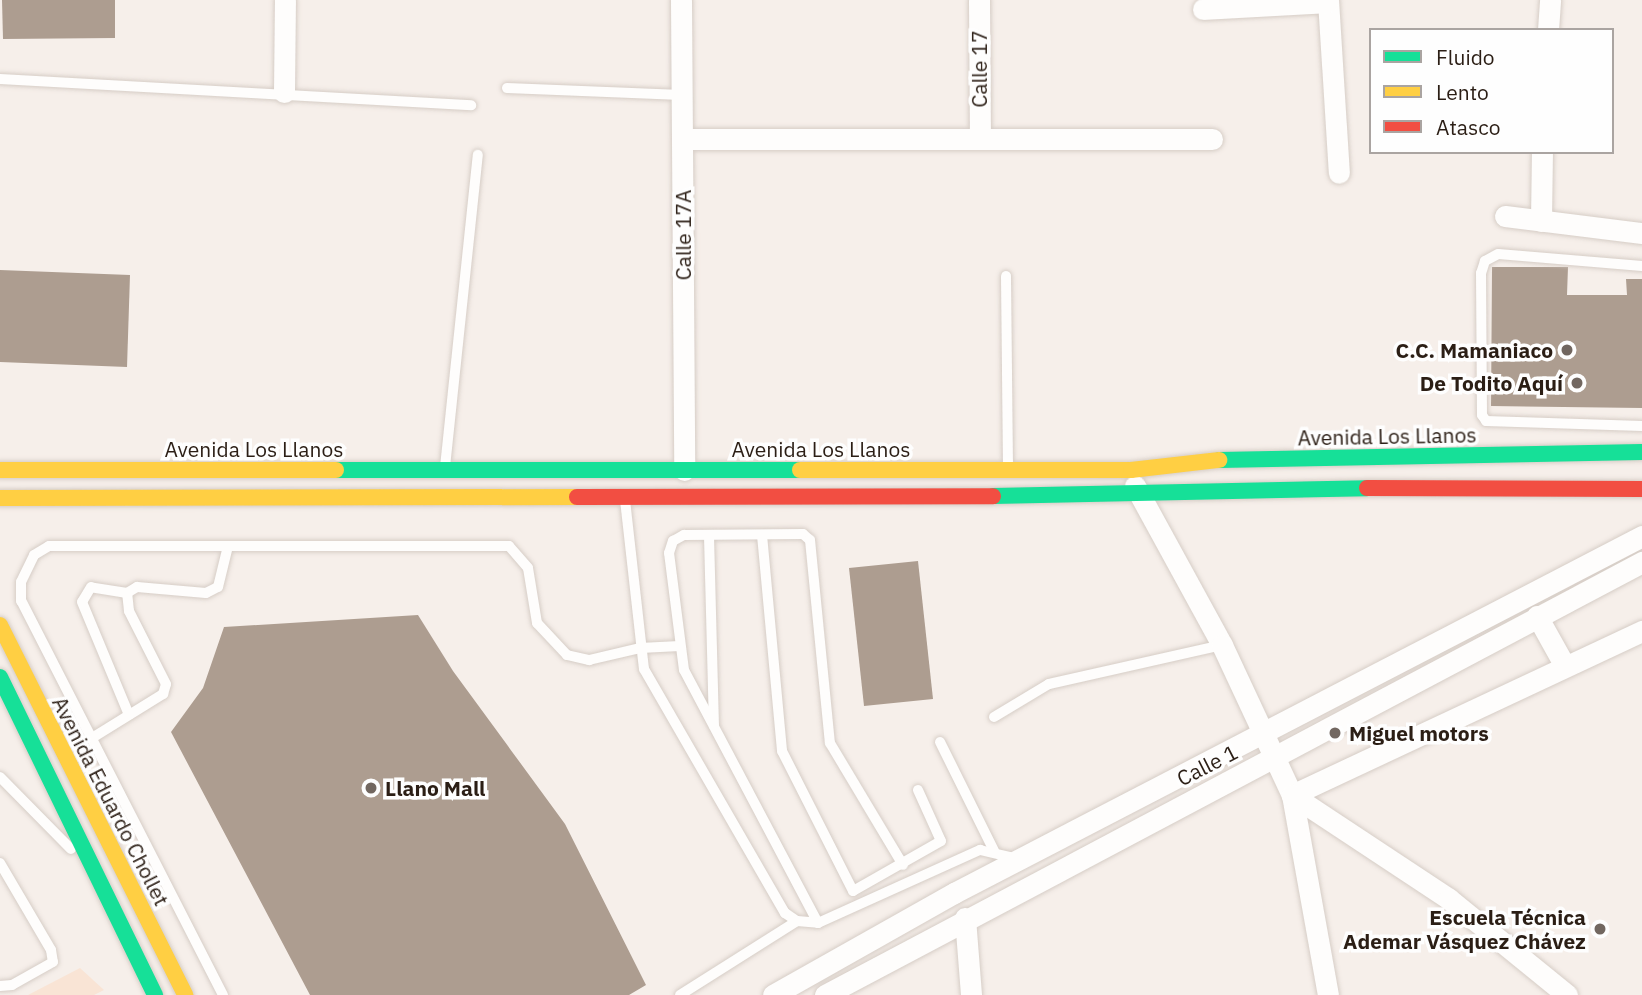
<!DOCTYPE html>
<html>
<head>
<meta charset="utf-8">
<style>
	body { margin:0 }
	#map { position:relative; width:1642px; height:995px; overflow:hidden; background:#f6efea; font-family:"IBM Plex Sans",sans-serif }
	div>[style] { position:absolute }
	.green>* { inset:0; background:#f9e4d5 }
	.building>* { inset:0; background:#ad9d90 }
	.roads { filter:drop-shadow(0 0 2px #d6cdc6) drop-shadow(0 0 2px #d6cdc6) }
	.lane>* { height:10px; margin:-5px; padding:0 5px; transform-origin:5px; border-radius:5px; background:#fefdfc }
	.street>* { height:21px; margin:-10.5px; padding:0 10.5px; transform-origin:10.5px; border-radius:10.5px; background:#fefdfc }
	.fast>* { height:16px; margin:-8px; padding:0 8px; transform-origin:8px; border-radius:8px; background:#16e098 }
	.slow>* { height:16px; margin:-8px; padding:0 8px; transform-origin:8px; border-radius:8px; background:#ffcf43 }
	.jam>* { height:16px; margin:-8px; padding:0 8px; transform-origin:8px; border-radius:8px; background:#f24e42 }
	.dots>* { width:19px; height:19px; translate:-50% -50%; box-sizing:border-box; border:4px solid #fefefe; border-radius:50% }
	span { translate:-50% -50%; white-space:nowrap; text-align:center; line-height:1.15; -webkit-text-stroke:7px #fefefe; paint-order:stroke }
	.street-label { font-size:21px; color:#2b1e15 }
	.poi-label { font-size:21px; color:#2b1e15; font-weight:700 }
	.right { translate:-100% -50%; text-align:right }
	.left { translate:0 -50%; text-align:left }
	.legend { position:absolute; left:1369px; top:28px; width:245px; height:126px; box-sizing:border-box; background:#fefefe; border:2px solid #aaa4a1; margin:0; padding:9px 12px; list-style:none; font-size:21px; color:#2b1e15 }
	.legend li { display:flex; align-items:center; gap:14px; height:35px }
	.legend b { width:35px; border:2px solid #aaa4a1 }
</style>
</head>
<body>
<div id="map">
	<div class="green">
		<i style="clip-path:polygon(80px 968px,104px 990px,94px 995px,28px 995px)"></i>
	</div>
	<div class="building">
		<i style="clip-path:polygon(2px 0,115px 0,115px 38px,3px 39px)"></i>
		<i style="clip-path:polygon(1492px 267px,1568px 267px,1567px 295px,1627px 295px,1626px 279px,1642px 279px,1642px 408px,1491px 406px)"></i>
		<i style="clip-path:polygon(0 270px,130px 275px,127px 367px,0 362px)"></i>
		<i style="clip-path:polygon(918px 561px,933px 699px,864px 706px,849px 568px)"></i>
		<i style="clip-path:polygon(418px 615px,453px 671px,565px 824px,646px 985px,629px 995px,310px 995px,171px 732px,203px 688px,224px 627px)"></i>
	</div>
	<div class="roads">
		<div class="lane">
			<i style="left:0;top:79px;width:472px;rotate:3.2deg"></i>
			<i style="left:507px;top:88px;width:175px;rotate:2.3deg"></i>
			<i style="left:1642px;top:266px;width:144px;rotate:-175.2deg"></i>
			<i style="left:1498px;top:254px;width:15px;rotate:152deg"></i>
			<i style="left:1485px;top:261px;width:13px;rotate:108deg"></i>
			<i style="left:1481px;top:273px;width:142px;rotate:89.6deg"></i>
			<i style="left:1482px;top:415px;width:7px;rotate:56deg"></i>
			<i style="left:1486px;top:421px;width:156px;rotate:1.8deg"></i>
			<i style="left:1006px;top:276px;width:191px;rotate:89.4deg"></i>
			<i style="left:445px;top:467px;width:314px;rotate:-84deg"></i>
			<i style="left:625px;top:500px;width:170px;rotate:83.6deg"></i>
			<i style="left:644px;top:669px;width:282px;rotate:60deg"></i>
			<i style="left:785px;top:913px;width:14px;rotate:34deg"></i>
			<i style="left:797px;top:921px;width:21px;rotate:5deg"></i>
			<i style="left:818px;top:923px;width:178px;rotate:-24.3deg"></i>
			<i style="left:980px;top:850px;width:39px;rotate:13deg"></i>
			<i style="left:762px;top:535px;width:217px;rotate:84.7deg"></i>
			<i style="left:782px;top:751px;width:157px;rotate:63.1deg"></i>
			<i style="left:853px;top:891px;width:101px;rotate:-29.6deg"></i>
			<i style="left:941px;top:841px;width:56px;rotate:-114.3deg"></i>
			<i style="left:709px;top:536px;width:190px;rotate:88.5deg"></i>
			<i style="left:127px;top:593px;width:36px;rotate:-171deg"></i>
			<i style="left:91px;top:587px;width:17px;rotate:121deg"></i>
			<i style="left:82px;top:602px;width:122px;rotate:67.4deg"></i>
			<i style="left:994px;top:717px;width:64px;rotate:-31deg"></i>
			<i style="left:1049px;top:684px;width:177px;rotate:-12.7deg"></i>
			<i style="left:92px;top:738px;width:84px;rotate:-31.8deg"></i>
			<i style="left:163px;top:694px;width:10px;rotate:-73deg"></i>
			<i style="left:166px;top:684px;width:82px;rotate:-116.9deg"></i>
			<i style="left:129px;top:611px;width:18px;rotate:-96deg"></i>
			<i style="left:127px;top:593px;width:12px;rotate:-31deg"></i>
			<i style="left:137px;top:587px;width:69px;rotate:5deg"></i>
			<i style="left:206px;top:593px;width:13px;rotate:-27deg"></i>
			<i style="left:218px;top:587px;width:42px;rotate:-76.3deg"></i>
			<i style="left:940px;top:742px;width:122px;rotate:63.6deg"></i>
			<i style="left:0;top:777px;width:101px;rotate:45.4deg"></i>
			<i style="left:0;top:863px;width:101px;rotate:59.6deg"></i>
			<i style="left:51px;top:950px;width:12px;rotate:81deg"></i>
			<i style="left:53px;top:962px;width:47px;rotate:150.7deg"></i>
			<i style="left:12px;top:985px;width:12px;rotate:175deg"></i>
			<i style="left:818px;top:923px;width:286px;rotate:-117.9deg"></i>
			<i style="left:684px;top:670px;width:118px;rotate:-97.3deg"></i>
			<i style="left:669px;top:553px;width:13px;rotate:-72deg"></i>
			<i style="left:673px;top:541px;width:13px;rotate:-29deg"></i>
			<i style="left:684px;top:535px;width:119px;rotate:-0.5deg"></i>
			<i style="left:803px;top:534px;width:9px;rotate:41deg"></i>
			<i style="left:810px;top:540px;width:204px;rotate:84.4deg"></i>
			<i style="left:830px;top:743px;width:142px;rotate:59.1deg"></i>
			<i style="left:223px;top:995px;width:443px;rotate:-117.1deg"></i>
			<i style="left:21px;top:601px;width:19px;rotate:-90deg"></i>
			<i style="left:21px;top:582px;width:30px;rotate:-64deg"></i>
			<i style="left:34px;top:555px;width:17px;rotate:-31deg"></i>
			<i style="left:49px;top:546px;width:460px"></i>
			<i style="left:509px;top:546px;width:29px;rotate:49deg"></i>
			<i style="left:528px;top:568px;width:56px;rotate:80.7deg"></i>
			<i style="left:537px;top:623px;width:44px;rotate:46.8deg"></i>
			<i style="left:567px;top:655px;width:23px;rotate:13deg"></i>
			<i style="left:589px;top:660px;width:52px;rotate:-13.2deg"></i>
			<i style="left:640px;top:648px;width:40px;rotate:-2.9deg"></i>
			<i style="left:680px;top:995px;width:138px;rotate:-32.3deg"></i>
		</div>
		<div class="street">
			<i style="left:681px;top:0;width:470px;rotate:89.6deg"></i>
			<i style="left:979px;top:0;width:138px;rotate:89.6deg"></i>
			<i style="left:1328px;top:0;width:173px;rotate:86.4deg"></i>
			<i style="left:1203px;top:9px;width:125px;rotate:-3.2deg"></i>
			<i style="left:1548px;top:30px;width:30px;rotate:-86deg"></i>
			<i style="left:284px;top:92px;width:92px;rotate:-89.4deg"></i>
			<i style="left:683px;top:139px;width:529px"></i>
			<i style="left:1505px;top:216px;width:138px;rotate:7.1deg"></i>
			<i style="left:1541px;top:221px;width:69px;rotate:-89.2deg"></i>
			<i style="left:1135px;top:486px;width:181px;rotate:61.3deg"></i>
			<i style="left:1222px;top:645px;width:166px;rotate:65deg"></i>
			<i style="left:1292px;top:795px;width:203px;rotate:79.8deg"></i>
			<i style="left:1537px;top:616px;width:57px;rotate:60.8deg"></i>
			<i style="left:1292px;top:795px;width:387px;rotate:-25.1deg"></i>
			<i style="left:1292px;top:795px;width:188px;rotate:33.5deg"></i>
			<i style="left:1449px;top:899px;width:152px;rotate:39.1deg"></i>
			<i style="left:965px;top:918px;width:77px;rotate:85.5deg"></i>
			<i style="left:773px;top:995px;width:208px;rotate:-29.4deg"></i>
			<i style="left:954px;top:893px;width:775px;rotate:-27.42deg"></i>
			<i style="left:825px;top:995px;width:925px;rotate:-27.92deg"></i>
		</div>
		<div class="fast">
			<i style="left:1219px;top:460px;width:423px;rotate:-1.1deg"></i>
			<i style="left:336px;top:470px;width:464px"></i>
			<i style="left:993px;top:496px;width:374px;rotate:-1.2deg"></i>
			<i style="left:0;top:677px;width:354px;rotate:64deg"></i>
		</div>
		<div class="slow">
			<i style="left:0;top:470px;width:336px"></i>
			<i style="left:800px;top:470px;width:331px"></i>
			<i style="left:1131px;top:470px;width:89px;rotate:-6.5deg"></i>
			<i style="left:0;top:498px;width:577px;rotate:-0.1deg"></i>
			<i style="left:0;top:625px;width:414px;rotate:63.4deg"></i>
		</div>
		<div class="jam">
			<i style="left:1367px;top:488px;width:275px;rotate:0.2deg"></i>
			<i style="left:577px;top:497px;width:416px;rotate:-0.1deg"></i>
		</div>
	</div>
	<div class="dots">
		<i style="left:1567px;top:350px;background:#726760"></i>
		<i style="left:1577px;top:383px;background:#726760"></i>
		<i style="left:1335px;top:733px;background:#726760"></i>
		<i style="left:371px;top:788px;background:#726760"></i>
		<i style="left:1600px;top:929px;background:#726760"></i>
	</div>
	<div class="street-label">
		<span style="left:979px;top:69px;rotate:-90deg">Calle 17</span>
		<span style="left:683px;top:235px;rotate:-90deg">Calle 17A</span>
		<span style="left:1387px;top:436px;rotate:-1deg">Avenida Los Llanos</span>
		<span style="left:254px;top:449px">Avenida Los Llanos</span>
		<span style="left:821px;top:449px">Avenida Los Llanos</span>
		<span style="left:1207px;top:765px;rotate:-27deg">Calle 1</span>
		<span style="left:111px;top:801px;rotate:63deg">Avenida Eduardo Chollet</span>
	</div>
	<div class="poi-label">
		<span class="right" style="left:1553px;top:350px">C.C. Mamaniaco</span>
		<span class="right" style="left:1563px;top:383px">De Todito Aquí</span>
		<span class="left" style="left:1349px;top:733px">Miguel motors</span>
		<span class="left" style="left:385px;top:788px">Llano Mall</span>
		<span class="right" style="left:1586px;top:929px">Escuela Técnica<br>Ademar Vásquez Chávez</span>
	</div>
	<ul class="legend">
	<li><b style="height:9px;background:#16e098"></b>Fluido</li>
	<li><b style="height:9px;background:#ffcf43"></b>Lento</li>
	<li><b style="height:9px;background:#f24e42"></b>Atasco</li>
	</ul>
</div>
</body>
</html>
